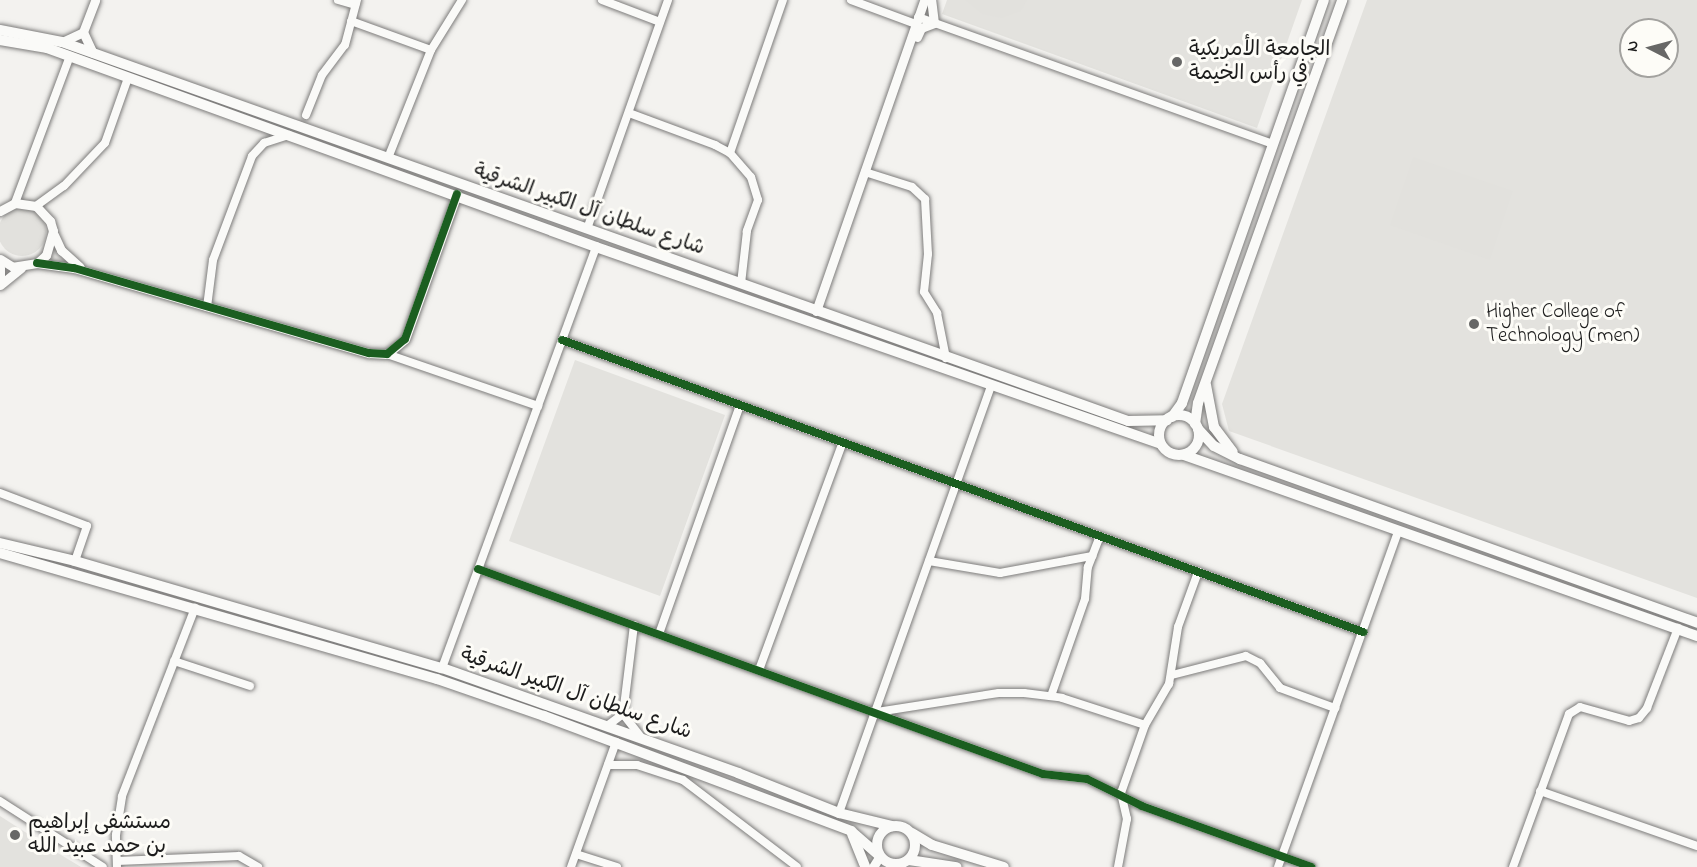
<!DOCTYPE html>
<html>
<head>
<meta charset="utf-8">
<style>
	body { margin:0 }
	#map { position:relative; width:1697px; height:867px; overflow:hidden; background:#f3f2ef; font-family:"Indie Flower","Playpen Sans Arabic",sans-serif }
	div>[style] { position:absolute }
	.built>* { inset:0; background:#e3e2de }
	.green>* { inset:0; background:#e2e1dd }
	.round { border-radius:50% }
	.roads { filter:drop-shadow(0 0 2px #7d7c7b) drop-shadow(0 0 2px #7d7c7b) }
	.minor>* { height:8px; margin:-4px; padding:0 4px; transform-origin:4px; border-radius:4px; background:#fafaf8 }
	.tertiary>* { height:9px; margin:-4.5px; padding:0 4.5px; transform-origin:4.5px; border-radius:4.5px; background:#fafaf8 }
	.secondary>* { height:10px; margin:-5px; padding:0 5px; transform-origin:5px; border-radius:5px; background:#fafaf8 }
	.secondary>.ring { margin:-5px; padding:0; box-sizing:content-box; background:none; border:10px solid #fafaf8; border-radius:50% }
	.cycleway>* { height:8px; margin:-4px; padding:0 4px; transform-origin:4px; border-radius:4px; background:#1b5e20 }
	.dots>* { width:16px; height:16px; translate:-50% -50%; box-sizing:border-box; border:3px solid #fdfcf7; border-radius:50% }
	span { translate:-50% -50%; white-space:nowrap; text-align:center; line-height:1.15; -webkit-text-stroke:6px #fdfcf7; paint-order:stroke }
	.poi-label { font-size:21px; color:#1c1c1c }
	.left { translate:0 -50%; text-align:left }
	.street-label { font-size:21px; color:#1c1c1c }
	.north { position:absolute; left:1619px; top:18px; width:60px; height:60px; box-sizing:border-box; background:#fdfcf7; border:2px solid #a3a29f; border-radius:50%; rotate:276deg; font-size:16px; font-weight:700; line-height:24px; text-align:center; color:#1c1c1c }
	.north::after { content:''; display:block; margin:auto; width:21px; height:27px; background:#676766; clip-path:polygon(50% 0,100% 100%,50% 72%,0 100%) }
</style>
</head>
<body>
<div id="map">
	<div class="built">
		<i style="clip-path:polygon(947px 0,1302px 0,1257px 128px,942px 14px)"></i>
		<i style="clip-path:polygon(evenodd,1367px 0,1697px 0,1697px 598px,1229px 431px,1222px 404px,1367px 0,1631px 30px,1667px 30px,1667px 66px,1631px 66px,1631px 30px)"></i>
		<i style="clip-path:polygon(575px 360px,725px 415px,660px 596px,509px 541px)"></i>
		<i style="clip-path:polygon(0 816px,61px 855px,81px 867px,0 867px)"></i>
	</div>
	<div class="green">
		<i style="clip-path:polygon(965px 0,1027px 0,1021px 11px,1002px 18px,982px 14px)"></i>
		<i style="clip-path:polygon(1413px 157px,1513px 191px,1490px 260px,1390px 225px)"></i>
		<i class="round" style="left:-2px;top:208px;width:48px;height:48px"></i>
	</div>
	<div class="roads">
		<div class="minor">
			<i style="left:338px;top:0;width:18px;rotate:16deg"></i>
			<i style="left:602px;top:0;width:62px;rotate:20.8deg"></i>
			<i style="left:851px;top:0;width:69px;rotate:20.3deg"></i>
			<i style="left:918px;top:17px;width:377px;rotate:19.7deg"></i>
			<i style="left:351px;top:21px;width:85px;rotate:19.9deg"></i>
			<i style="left:629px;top:113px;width:92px;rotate:20.4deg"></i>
			<i style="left:715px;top:145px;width:17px;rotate:28deg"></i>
			<i style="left:730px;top:153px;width:32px;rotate:49deg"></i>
			<i style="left:751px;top:177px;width:24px;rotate:73deg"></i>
			<i style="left:758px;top:200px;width:33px;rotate:110deg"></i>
			<i style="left:747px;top:231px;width:53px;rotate:96.5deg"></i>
			<i style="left:306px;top:115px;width:43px;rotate:-68.2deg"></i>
			<i style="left:322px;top:75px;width:38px;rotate:-53deg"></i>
			<i style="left:345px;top:45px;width:47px;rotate:-75.1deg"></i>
			<i style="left:730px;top:153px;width:162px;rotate:-70.9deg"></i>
			<i style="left:388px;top:158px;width:116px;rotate:-68.3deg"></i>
			<i style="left:431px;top:50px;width:59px;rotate:-58.2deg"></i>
			<i style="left:865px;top:172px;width:49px;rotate:17.7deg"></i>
			<i style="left:912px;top:187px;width:18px;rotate:43deg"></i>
			<i style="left:925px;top:199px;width:55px;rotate:86.9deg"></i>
			<i style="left:928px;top:254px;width:38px;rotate:96deg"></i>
			<i style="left:924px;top:292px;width:25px;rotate:58deg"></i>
			<i style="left:937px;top:313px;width:46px;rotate:78.7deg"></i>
			<i style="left:15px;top:203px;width:157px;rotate:-69.5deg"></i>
			<i style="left:36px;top:206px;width:34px;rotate:-36deg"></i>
			<i style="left:64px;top:186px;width:59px;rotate:-46.4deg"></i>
			<i style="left:105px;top:143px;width:69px;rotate:-70.5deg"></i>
			<i style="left:587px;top:229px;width:243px;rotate:-70.5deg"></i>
			<i style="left:207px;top:307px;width:47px;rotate:-82.7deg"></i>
			<i style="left:213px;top:260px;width:111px;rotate:-69.4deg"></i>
			<i style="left:252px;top:156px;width:18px;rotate:-47deg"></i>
			<i style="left:264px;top:143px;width:26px;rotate:-18deg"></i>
			<i style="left:562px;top:340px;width:853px;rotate:20.03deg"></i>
			<i style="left:387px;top:354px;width:160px;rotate:19deg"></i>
			<i style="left:0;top:493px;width:93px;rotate:20.8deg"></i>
			<i style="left:87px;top:526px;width:37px;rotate:109deg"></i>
			<i style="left:929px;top:561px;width:72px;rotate:9.6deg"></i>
			<i style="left:1000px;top:573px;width:94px;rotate:-10.5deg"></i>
			<i style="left:478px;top:569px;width:601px;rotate:19.94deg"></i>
			<i style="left:1043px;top:774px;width:44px;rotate:6.5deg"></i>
			<i style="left:1087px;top:779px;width:61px;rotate:26.1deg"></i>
			<i style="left:1142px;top:806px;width:180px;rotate:19.8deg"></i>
			<i style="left:634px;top:625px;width:90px;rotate:97deg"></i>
			<i style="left:623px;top:714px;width:29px;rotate:52deg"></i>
			<i style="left:659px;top:634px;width:243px;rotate:-70.5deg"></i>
			<i style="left:174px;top:661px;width:80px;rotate:18.2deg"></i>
			<i style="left:442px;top:668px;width:448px;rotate:-69.9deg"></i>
			<i style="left:759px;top:670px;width:243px;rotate:-69.8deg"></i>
			<i style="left:1172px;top:675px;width:76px;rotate:-14.4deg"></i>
			<i style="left:1246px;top:656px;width:16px;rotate:27deg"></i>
			<i style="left:1260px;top:663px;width:32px;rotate:51deg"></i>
			<i style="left:1280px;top:688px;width:59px;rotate:20deg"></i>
			<i style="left:1051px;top:696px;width:103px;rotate:-70.7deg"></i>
			<i style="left:1085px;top:599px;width:32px;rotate:-85deg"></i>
			<i style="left:1088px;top:567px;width:33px;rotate:-69deg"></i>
			<i style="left:877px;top:712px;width:123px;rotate:-8.9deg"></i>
			<i style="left:999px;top:693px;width:25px"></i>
			<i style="left:1024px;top:693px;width:38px;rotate:7deg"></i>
			<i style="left:1062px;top:698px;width:87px;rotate:18deg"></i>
			<i style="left:607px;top:726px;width:20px;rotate:-37deg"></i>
			<i style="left:608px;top:765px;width:29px"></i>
			<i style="left:637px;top:765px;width:48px;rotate:18.1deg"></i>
			<i style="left:683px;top:780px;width:143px;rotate:37.3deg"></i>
			<i style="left:1540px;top:791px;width:166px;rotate:19.3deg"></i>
			<i style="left:0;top:801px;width:122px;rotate:32.7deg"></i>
			<i style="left:839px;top:813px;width:453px;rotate:-70.4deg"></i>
			<i style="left:576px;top:854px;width:43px;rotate:17.6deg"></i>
			<i style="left:117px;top:861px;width:122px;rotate:-2.3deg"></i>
			<i style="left:239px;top:856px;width:22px;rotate:30deg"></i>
			<i style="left:117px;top:867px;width:32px;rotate:-92deg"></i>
			<i style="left:116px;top:835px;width:39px;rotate:-81deg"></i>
			<i style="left:122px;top:796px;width:202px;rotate:-68.8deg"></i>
			<i style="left:571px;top:867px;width:133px;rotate:-70.2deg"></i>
			<i style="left:1118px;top:867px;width:49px;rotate:-79.4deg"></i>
			<i style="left:1127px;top:819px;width:27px;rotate:-103deg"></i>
			<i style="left:1121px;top:793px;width:72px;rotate:-70.6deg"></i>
			<i style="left:1145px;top:725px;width:48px;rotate:-59.7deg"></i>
			<i style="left:1169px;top:684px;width:58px;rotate:-81deg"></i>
			<i style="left:1178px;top:627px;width:59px;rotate:-70deg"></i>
			<i style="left:1278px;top:867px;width:357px;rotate:-70.3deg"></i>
			<i style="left:1513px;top:867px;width:163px;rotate:-69.9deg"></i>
			<i style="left:1569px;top:714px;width:13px;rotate:-32deg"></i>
			<i style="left:1580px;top:707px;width:51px;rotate:15.9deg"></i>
			<i style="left:1629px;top:721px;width:10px;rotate:-17deg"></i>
			<i style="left:1639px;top:718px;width:13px;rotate:-51deg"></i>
			<i style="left:1647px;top:708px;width:86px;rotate:-68.8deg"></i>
		</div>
		<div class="tertiary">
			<i style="left:83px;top:32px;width:23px;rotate:65deg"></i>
			<i style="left:917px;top:37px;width:10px;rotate:-66deg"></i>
			<i style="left:921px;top:28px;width:14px;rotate:-21deg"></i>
			<i style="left:934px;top:23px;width:23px;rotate:-97deg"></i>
			<i style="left:62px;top:42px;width:23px;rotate:-25deg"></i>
			<i style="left:83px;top:32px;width:34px;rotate:-69deg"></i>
			<i style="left:0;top:211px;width:17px;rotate:-28deg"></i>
			<i style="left:15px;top:203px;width:21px;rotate:8deg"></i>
			<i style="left:36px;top:206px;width:21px;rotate:47deg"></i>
			<i style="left:50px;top:221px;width:10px;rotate:73deg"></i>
			<i style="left:53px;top:231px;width:25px;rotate:106deg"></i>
			<i style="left:46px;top:255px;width:12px;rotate:138deg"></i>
			<i style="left:37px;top:263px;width:24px;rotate:171deg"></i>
			<i style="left:13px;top:267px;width:15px;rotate:-148deg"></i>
			<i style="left:54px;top:235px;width:17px;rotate:65deg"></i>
			<i style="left:61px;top:250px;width:25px;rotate:42deg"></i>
			<i style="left:37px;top:263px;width:37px;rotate:8deg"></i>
			<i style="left:74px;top:268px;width:307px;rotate:16.1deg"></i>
			<i style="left:369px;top:353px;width:18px;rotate:3deg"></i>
			<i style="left:387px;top:354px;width:23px;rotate:-40deg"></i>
			<i style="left:405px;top:339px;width:154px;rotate:-70.3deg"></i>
			<i style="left:0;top:267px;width:11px;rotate:90deg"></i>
			<i style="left:0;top:285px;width:27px;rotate:-39deg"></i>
			<i style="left:816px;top:311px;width:329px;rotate:-70.8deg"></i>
			<i style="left:873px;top:867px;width:13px;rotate:-58deg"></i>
			<i style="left:898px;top:867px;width:4px;rotate:-45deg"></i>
		</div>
		<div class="secondary">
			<i style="left:0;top:30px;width:63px;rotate:11deg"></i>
			<i style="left:62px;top:42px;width:1131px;rotate:19.57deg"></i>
			<i style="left:1128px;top:421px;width:39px;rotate:-1deg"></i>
			<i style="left:0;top:40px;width:48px;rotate:9.7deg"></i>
			<i style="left:47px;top:48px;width:584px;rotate:19.92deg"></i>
			<i style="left:596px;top:247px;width:598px;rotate:19.22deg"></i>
			<i style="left:1206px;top:385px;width:43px;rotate:79.2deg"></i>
			<i style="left:1214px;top:427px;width:31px;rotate:53deg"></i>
			<i class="ring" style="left:1159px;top:415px;width:30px;height:30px"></i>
			<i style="left:1172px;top:417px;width:17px;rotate:-54deg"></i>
			<i style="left:1182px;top:403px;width:427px;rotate:-70.6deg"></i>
			<i style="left:1195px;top:424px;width:21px;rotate:-82deg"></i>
			<i style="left:1198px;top:403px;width:428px;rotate:-70.3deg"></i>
			<i style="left:1198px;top:429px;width:23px;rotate:47deg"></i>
			<i style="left:1214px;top:446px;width:29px;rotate:27deg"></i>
			<i style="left:1240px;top:459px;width:486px;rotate:19.7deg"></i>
			<i style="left:1184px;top:455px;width:544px;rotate:19.43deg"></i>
			<i style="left:0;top:543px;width:77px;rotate:13.5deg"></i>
			<i style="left:75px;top:561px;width:382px;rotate:16.3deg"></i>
			<i style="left:442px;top:668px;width:314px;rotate:19.5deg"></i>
			<i style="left:738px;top:773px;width:109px;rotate:21.6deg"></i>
			<i style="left:839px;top:813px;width:55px;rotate:13.8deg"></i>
			<i style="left:0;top:553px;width:455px;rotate:16.1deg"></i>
			<i style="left:437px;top:679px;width:113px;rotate:19.1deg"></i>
			<i style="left:544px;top:716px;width:328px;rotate:20.5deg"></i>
			<i style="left:851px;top:831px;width:38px;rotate:41deg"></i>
			<i class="ring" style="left:877px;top:826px;width:28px;height:28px"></i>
			<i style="left:912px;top:833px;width:23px;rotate:31deg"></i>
			<i style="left:932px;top:845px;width:75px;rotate:17deg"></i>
			<i style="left:852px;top:834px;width:35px;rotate:68deg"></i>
			<i style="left:909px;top:860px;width:48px;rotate:8.5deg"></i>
		</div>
	</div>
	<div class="cycleway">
		<i style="left:37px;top:263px;width:37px;rotate:8deg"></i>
		<i style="left:74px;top:268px;width:307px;rotate:16.1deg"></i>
		<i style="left:369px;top:353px;width:18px;rotate:3deg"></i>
		<i style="left:387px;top:354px;width:23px;rotate:-40deg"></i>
		<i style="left:405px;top:339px;width:154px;rotate:-70.3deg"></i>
		<i style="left:562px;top:340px;width:853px;rotate:20.03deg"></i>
		<i style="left:478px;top:569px;width:601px;rotate:19.94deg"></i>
		<i style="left:1043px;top:774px;width:44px;rotate:6.5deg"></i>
		<i style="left:1087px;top:779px;width:61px;rotate:26.1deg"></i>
		<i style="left:1142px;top:806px;width:180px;rotate:19.8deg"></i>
	</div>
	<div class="dots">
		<i style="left:1177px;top:62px;background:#676766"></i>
		<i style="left:1474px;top:324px;background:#676766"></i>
		<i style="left:15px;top:835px;background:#676766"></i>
	</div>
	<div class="poi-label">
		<span class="left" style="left:1189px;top:62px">الجامعة الأمريكية<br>في رأس الخيمة</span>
		<span class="left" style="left:1486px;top:324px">Higher College of<br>Technology (men)</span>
		<span class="left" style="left:28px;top:835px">مستشفى إبراهيم<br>بن حمد عبيد الله</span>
	</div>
	<div class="street-label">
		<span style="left:589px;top:210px;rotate:19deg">شارع سلطان آل الكبير الشرقية</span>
		<span style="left:576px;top:694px;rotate:19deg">شارع سلطان آل الكبير الشرقية</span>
	</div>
	<div class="north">N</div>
</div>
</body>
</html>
